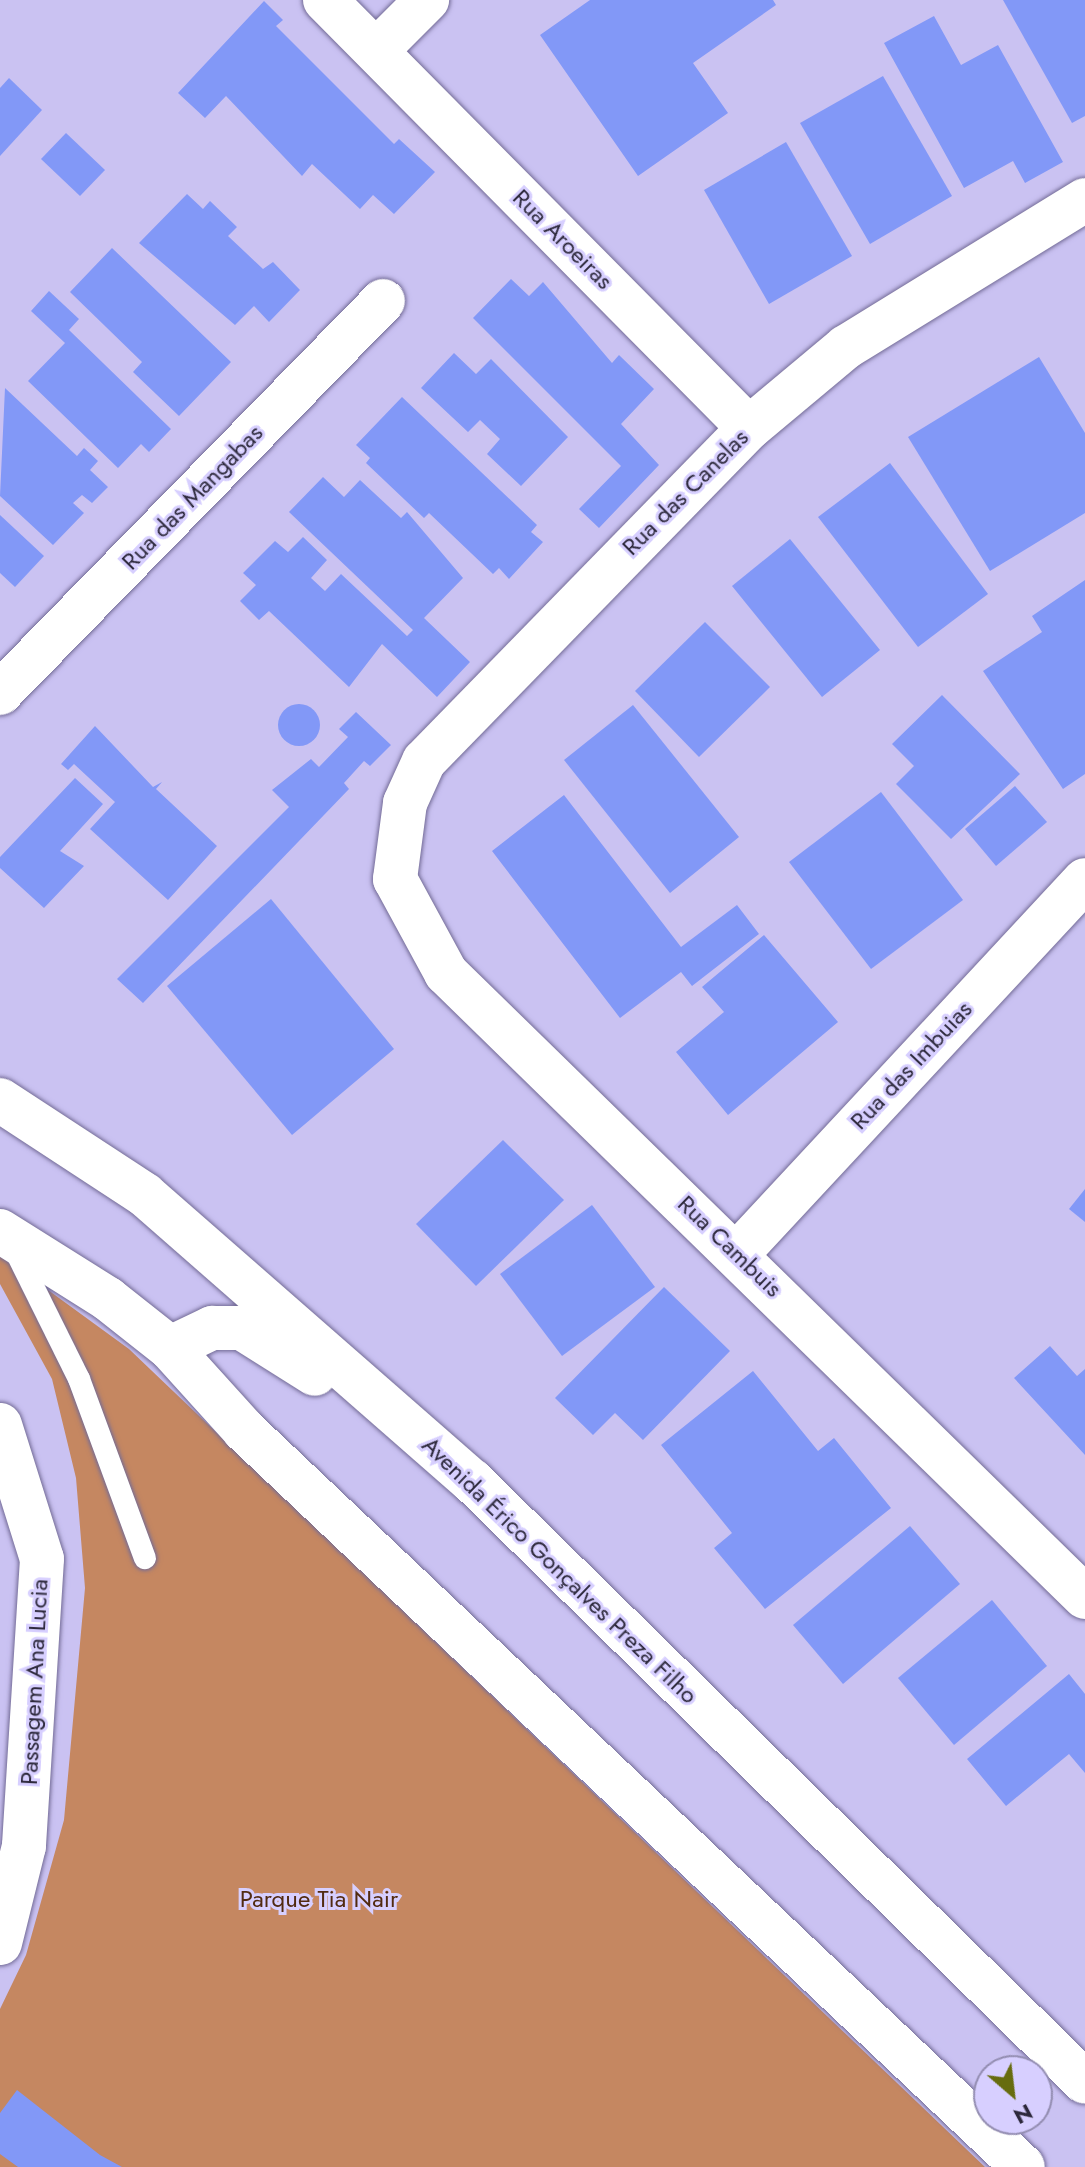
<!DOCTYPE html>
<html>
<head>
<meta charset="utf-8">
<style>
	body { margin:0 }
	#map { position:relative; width:1085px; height:2167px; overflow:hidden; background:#cac2f2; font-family:Jost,sans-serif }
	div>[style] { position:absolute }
	.green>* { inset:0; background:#c58761 }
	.building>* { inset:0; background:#8298f7 }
	.round { border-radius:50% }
	.roads { filter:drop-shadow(0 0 2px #736b96) drop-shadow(0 0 2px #736b96) }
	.service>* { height:22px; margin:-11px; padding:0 11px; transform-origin:11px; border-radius:11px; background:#fff }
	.minor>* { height:44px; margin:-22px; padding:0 22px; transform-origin:22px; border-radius:22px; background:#fff }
	.primary>* { height:44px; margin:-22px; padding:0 22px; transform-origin:22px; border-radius:22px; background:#fff }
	span { translate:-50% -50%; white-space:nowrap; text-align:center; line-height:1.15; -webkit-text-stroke:6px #d7cfff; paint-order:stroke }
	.street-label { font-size:24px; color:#2d293c }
	.park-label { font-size:24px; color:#512a10 }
	.north { position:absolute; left:973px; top:2055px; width:80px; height:80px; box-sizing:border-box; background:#d7cfff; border:2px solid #938db1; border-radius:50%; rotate:152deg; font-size:22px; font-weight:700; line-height:32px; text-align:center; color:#2d293c }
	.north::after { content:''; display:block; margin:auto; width:28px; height:36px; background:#676c0f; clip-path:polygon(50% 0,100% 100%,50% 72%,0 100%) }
</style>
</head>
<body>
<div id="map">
	<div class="green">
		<i style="clip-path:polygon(0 1255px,129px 1349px,985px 2167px,0 2167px,0 2009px,26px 1955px,64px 1820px,85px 1588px,76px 1478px,52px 1379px,0 1284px)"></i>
	</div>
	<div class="building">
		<i style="clip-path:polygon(590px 0,773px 0,776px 5px,693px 63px,728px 113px,638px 176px,540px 35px)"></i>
		<i style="clip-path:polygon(1003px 0,1085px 0,1085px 116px,1072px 123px)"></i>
		<i style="clip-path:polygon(264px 1px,283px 20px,276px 26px,394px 144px,399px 139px,435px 172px,394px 214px,373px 195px,360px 209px,312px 164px,302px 176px,226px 96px,205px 118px,178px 93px)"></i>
		<i style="clip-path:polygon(934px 16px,961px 65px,998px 45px,1063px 162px,1025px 183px,1013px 161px,964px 188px,884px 43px)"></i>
		<i style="clip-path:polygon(883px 76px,952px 196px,870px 244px,800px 123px)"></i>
		<i style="clip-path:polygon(9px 78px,42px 110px,0 156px,0 88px)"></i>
		<i style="clip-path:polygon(66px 133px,105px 170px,80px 196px,41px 159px)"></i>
		<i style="clip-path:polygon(786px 142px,852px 256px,769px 304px,704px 190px)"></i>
		<i style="clip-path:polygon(187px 194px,203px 209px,210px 201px,237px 227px,228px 236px,263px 269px,273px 262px,300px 290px,269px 322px,254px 306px,235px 325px,139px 243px)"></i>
		<i style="clip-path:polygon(112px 248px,231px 362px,179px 416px,133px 372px,142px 362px,70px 292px)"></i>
		<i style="clip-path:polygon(511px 279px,529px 296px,543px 282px,612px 363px,619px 355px,654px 389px,621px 424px,659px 465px,599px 528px,579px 509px,621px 466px,473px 318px)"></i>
		<i style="clip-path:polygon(49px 291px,79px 319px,69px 330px,171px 429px,149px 452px,141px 444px,118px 468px,28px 381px,65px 343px,31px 311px)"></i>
		<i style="clip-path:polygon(454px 353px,476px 374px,491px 359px,568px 437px,521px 486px,487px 454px,500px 439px,480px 420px,468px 432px,421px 388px)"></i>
		<i style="clip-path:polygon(1039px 357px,1085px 433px,1085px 513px,990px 571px,908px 437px)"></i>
		<i style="clip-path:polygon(5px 388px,77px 456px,84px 448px,98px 461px,90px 470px,108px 487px,92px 503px,82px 495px,73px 503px,84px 513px,53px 545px,0 496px)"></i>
		<i style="clip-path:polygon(402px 397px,537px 525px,531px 532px,543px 542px,509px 579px,499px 568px,493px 574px,429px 513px,424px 518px,366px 463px,370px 458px,356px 445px)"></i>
		<i style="clip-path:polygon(890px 463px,988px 594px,918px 647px,818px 517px)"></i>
		<i style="clip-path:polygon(323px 477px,344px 497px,360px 480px,401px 518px,407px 512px,463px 578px,424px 618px,470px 662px,437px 697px,382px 644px,349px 687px,269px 611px,259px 620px,240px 601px,256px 585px,243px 573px,275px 541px,288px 552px,303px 537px,327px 560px,311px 578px,325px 591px,341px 574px,407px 636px,413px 630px,289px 512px)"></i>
		<i style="clip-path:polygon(0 515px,44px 556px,15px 587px,0 573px)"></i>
		<i style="clip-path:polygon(790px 539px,880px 650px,822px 697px,732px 586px)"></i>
		<i style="clip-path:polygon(1085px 580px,1085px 774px,1063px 789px,983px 671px,1042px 632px,1032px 616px)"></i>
		<i style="clip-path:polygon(705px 622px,770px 687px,699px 757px,635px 691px)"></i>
		<i style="clip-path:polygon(942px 695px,1020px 774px,951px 839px,896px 784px,914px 766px,892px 744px)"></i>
		<i class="round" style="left:278px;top:704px;width:42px;height:42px"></i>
		<i style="clip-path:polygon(633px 705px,739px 837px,670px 893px,564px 760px)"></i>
		<i style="clip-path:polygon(356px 712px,391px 745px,370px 766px,364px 761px,344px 783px,349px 789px,143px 1003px,117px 979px,289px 807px,272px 790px,311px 759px,319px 767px,348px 737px,339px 729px)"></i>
		<i style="clip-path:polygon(95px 726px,153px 787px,162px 782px,156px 789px,217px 846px,168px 900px,90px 829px,115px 802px,74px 764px,68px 770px,61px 764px)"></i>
		<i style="clip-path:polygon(75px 778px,103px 804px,60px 851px,84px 866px,44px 908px,0 868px,0 857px)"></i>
		<i style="clip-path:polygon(1015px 786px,1047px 822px,996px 866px,965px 829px)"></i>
		<i style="clip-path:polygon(881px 792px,963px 900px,871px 969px,789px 862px)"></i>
		<i style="clip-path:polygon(564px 795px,681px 947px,737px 905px,759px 934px,692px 986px,681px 972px,620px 1018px,492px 851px)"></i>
		<i style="clip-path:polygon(271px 899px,394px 1049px,292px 1135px,167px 986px)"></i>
		<i style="clip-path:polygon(764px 935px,838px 1022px,728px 1115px,676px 1052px,724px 1012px,702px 987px)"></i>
		<i style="clip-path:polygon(503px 1140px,564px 1200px,476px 1286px,416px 1224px)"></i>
		<i style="clip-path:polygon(1085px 1189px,1085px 1222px,1069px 1209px)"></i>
		<i style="clip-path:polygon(592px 1205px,655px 1287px,562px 1356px,500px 1274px)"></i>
		<i style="clip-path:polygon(664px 1287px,730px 1351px,643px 1440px,615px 1413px,593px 1435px,555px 1398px)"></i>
		<i style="clip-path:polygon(1050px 1346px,1077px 1376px,1085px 1369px,1085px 1455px,1014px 1378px)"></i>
		<i style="clip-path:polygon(753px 1371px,818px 1451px,834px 1438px,891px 1508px,765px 1609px,714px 1548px,732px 1533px,661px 1445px)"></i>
		<i style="clip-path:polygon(910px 1526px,960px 1584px,843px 1684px,793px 1625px)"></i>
		<i style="clip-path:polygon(992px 1600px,1047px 1666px,954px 1745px,898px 1678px)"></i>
		<i style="clip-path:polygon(1069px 1674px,1085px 1694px,1085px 1773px,1069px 1754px,1006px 1806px,967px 1759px)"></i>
		<i style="clip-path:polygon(17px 2090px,100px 2155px,122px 2167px,18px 2167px,0 2154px,0 2113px)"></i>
	</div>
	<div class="roads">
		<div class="service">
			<i style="left:14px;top:1248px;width:146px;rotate:63.6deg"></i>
			<i style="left:79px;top:1379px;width:191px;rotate:69.8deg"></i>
		</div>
		<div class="minor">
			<i style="left:325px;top:0;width:602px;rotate:45.27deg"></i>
			<i style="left:377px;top:50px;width:71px;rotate:-45deg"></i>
			<i style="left:1085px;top:200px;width:281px;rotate:148.4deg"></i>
			<i style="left:846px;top:347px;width:126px;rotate:140.1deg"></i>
			<i style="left:749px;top:428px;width:465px;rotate:134.3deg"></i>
			<i style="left:424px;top:761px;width:46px;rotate:114.3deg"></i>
			<i style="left:405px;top:803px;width:77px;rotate:97.5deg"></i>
			<i style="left:395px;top:879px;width:107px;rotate:61.5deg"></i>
			<i style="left:446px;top:973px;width:893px;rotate:44.32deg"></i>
			<i style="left:0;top:693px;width:548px;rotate:-45.67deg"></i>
			<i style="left:738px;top:1253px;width:509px;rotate:-47.07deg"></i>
			<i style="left:0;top:1425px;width:140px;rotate:72.6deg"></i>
			<i style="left:42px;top:1559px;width:288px;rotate:93.6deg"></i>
			<i style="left:24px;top:1846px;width:100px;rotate:103.9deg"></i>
		</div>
		<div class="primary">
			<i style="left:0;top:1100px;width:173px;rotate:33.2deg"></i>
			<i style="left:145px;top:1195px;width:434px;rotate:41.2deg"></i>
			<i style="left:472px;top:1481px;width:858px;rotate:44.43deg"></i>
			<i style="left:0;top:1231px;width:128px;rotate:32.2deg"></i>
			<i style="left:108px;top:1299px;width:79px;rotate:38.3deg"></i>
			<i style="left:170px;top:1348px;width:110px;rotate:47.9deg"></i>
			<i style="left:244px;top:1430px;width:1072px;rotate:43.41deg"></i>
			<i style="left:170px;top:1348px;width:47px;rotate:-25.5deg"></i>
			<i style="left:212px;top:1328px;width:30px"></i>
			<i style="left:242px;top:1328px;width:86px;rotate:32.2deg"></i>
		</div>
	</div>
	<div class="street-label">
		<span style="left:563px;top:239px;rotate:45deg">Rua Aroeiras</span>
		<span style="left:685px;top:492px;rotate:-45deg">Rua das Canelas</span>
		<span style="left:192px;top:497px;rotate:-46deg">Rua das Mangabas</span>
		<span style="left:911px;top:1065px;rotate:-47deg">Rua das Imbuias</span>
		<span style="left:730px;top:1246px;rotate:44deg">Rua Cambuis</span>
		<span style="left:560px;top:1570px;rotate:44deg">Avenida Érico Gonçalves Preza Filho</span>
		<span style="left:34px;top:1682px;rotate:-87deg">Passagem Ana Lucia</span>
	</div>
	<div class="park-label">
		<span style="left:319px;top:1899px">Parque Tia Nair</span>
	</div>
	<div class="north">N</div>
</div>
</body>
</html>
